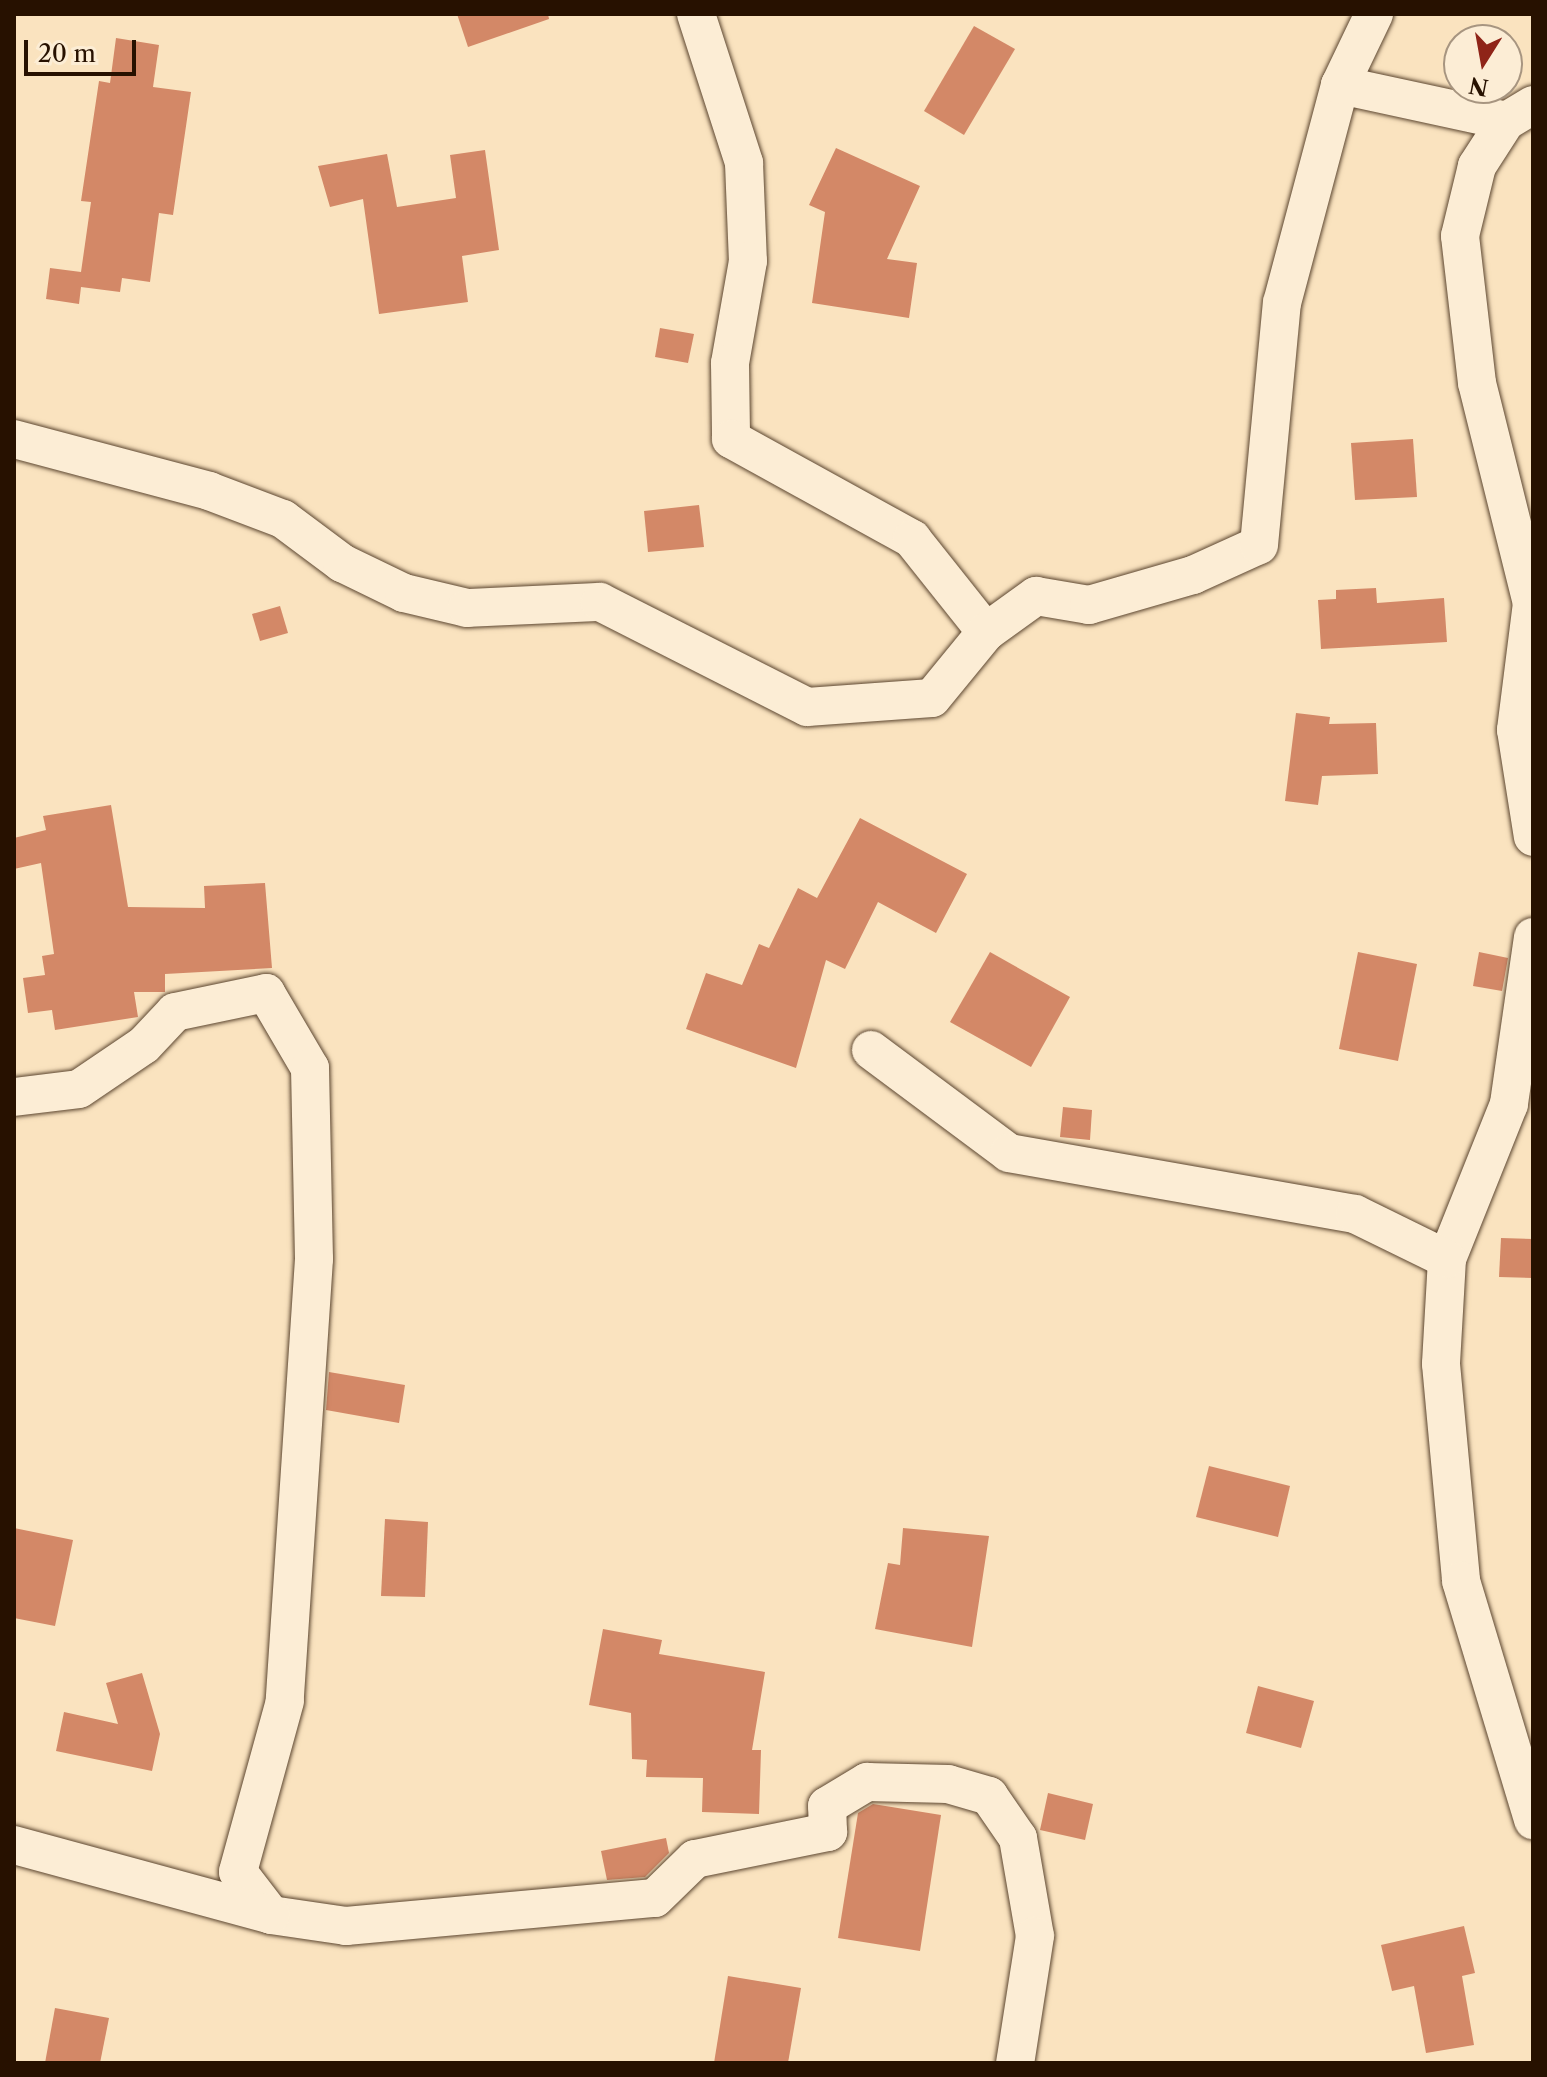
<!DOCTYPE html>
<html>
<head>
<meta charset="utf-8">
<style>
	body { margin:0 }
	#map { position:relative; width:1547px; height:2077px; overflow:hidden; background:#fae3bf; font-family:"Libre Caslon Text",serif }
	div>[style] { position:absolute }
	.building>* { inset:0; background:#d38867 }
	.roads { filter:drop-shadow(0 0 2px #5c4630) drop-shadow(0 0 2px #5c4630) }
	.street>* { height:38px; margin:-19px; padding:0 19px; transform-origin:19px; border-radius:19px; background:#fcedd5 }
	span { translate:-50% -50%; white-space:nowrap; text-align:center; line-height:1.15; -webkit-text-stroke:7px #fcedd5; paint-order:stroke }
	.frame { position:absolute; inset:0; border:16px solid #271100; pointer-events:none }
	.north { position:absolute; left:1443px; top:24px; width:80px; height:80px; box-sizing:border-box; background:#fcedd5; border:2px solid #a79580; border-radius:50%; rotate:191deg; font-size:22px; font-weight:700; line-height:32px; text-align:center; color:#271100 }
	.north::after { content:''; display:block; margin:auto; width:28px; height:36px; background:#8f2418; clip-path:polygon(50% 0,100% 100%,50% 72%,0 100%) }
	.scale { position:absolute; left:24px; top:40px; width:112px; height:36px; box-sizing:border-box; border:4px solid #271100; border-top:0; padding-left:10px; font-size:24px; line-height:28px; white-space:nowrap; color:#271100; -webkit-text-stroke:6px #fcedd5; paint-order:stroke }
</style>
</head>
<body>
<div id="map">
	<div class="building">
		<i style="clip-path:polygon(457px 14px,548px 14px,549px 19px,468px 47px)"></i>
		<i style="clip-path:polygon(974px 26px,1015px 49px,964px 135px,924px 111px)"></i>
		<i style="clip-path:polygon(116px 38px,159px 45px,153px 87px,191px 92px,173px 215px,159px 213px,150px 282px,122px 278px,120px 292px,81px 287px,79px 304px,46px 299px,50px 268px,81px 272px,91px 202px,81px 201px,99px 81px,110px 83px)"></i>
		<i style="clip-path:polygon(836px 148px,920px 186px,887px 259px,917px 263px,909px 318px,812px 303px,825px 212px,809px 205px)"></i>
		<i style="clip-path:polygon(485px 150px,499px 250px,462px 256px,468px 302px,379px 314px,363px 199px,330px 207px,318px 166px,387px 154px,397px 207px,456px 198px,450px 155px)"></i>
		<i style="clip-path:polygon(660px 328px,694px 334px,688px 363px,655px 357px)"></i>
		<i style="clip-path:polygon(1413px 439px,1417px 497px,1355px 500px,1351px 443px)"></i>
		<i style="clip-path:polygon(699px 505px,704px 547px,648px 552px,644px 511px)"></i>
		<i style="clip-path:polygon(1376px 588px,1377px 603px,1444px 598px,1447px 642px,1321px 649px,1318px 600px,1336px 599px,1336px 590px)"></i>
		<i style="clip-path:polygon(280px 606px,288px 633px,260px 641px,252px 614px)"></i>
		<i style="clip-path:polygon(1296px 713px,1330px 717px,1329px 724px,1376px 723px,1378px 774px,1322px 776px,1318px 805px,1285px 801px)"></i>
		<i style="clip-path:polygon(111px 805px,128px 907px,205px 908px,204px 886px,265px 883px,272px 968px,165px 974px,165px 992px,134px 992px,138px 1017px,55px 1030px,52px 1010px,28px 1013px,23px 978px,45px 975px,42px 956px,54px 954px,41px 863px,14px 869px,14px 838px,46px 830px,43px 816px)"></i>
		<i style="clip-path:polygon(860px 818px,967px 874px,936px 933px,878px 902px,845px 969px,826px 960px,796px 1068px,686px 1029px,706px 973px,742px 985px,759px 944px,769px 948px,798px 888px,817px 898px)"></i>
		<i style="clip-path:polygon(990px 952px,1070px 997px,1031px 1067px,950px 1022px)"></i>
		<i style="clip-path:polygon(1358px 952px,1417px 964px,1398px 1061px,1339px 1049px)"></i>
		<i style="clip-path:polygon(1479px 952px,1508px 958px,1502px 991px,1473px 986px)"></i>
		<i style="clip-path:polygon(1063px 1107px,1092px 1110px,1090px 1140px,1060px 1137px)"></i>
		<i style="clip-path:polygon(1501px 1238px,1533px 1239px,1533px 1278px,1499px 1277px)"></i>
		<i style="clip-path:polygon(329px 1372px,405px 1385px,399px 1423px,326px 1410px)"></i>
		<i style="clip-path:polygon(1209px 1466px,1290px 1486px,1278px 1537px,1196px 1517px)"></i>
		<i style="clip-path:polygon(385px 1519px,428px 1522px,425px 1597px,381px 1596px)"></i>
		<i style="clip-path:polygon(14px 1528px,73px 1540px,55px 1626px,14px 1618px)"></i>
		<i style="clip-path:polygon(903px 1528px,989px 1536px,972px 1647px,875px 1629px,888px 1563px,900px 1565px)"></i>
		<i style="clip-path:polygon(603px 1629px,662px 1640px,659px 1654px,765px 1672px,752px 1750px,761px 1750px,759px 1814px,702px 1812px,703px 1778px,646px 1777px,647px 1760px,632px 1759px,631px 1713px,589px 1705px)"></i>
		<i style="clip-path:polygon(142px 1673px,160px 1734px,152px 1771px,56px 1751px,64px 1712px,118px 1724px,106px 1683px)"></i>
		<i style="clip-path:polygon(1258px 1686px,1314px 1701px,1301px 1748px,1246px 1733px)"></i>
		<i style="clip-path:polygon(1048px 1793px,1093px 1804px,1085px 1840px,1040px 1830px)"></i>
		<i style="clip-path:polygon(873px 1804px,941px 1815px,920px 1951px,838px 1938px,858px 1813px)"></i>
		<i style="clip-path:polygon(666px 1838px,669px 1853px,645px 1877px,607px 1880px,601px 1851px)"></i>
		<i style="clip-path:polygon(1464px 1926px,1475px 1973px,1462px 1976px,1474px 2045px,1426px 2053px,1414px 1986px,1392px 1991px,1381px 1945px)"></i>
		<i style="clip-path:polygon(728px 1976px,801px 1988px,788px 2063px,714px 2063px)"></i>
		<i style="clip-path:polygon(55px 2008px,109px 2018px,100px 2063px,45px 2063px)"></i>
	</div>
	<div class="roads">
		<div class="street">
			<i style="left:696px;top:14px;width:157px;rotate:72.1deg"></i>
			<i style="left:744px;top:163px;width:98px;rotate:87.7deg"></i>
			<i style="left:748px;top:261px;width:104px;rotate:100deg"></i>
			<i style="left:730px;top:363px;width:76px;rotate:89.2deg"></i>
			<i style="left:731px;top:439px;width:207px;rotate:28.9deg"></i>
			<i style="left:912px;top:539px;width:119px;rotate:51.5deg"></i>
			<i style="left:1340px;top:85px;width:170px;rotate:12.2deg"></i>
			<i style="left:1533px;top:105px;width:31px;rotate:149deg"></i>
			<i style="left:1506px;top:121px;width:54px;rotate:122.8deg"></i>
			<i style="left:1477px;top:166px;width:72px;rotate:103.7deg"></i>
			<i style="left:1460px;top:236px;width:148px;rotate:83.4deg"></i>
			<i style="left:1477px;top:383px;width:227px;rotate:76deg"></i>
			<i style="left:1532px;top:603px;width:128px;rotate:97.2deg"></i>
			<i style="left:1516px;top:730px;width:108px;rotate:81deg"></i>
			<i style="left:14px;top:439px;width:202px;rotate:14.9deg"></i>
			<i style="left:209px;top:491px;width:79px;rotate:20.7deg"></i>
			<i style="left:283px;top:519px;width:74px;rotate:36.7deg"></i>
			<i style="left:342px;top:563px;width:69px;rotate:25.8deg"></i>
			<i style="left:404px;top:593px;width:65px;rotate:13.4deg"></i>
			<i style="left:467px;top:608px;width:133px;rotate:-2.6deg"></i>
			<i style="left:600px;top:602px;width:232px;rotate:26.9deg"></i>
			<i style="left:807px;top:707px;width:125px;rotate:-4.1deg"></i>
			<i style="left:932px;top:698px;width:85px;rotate:-50.7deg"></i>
			<i style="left:986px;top:632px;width:62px;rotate:-35.8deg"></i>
			<i style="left:1036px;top:596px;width:54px;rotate:9.6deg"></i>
			<i style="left:1089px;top:605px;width:108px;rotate:-16.1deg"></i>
			<i style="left:1193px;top:575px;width:72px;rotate:-24.4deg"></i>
			<i style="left:1259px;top:545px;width:243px;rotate:-84.6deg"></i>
			<i style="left:1282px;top:303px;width:226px;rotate:-75.1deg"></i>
			<i style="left:1340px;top:85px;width:79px;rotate:-64.4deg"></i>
			<i style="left:1533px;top:937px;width:169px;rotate:98.2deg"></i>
			<i style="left:1509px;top:1104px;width:167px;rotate:111.8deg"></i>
			<i style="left:1447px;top:1259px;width:105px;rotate:93.3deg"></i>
			<i style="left:1441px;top:1364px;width:218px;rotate:84.7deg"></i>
			<i style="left:1461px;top:1581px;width:250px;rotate:73.2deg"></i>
			<i style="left:871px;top:1050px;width:172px;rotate:36.7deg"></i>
			<i style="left:1009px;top:1153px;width:351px;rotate:10deg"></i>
			<i style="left:1355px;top:1214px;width:102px;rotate:26.1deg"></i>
			<i style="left:14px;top:1097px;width:65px;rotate:-7deg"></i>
			<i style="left:79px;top:1089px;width:78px;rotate:-34.1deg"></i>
			<i style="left:144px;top:1045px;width:45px;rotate:-46.8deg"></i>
			<i style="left:175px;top:1012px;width:93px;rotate:-11.8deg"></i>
			<i style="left:266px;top:993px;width:87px;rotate:59.6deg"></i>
			<i style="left:310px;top:1068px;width:191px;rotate:88.8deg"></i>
			<i style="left:314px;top:1259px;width:443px;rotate:93.8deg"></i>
			<i style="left:285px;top:1701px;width:177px;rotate:105.4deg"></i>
			<i style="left:238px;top:1872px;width:54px;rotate:52.5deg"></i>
			<i style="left:271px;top:1915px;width:76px;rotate:8.3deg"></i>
			<i style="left:346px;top:1926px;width:310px;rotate:-5.2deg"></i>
			<i style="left:655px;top:1898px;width:56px;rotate:-44.3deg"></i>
			<i style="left:695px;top:1859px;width:136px;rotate:-11.5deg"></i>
			<i style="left:828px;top:1832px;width:26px;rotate:-92deg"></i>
			<i style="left:827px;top:1806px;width:47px;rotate:-31deg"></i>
			<i style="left:867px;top:1782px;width:81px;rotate:1.4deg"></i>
			<i style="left:948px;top:1784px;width:43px;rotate:16.3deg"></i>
			<i style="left:989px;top:1796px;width:51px;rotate:55.4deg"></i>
			<i style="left:1018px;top:1838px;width:99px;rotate:80.2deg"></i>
			<i style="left:1035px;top:1936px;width:129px;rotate:98.9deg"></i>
			<i style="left:14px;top:1845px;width:266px;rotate:15.2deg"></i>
		</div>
	</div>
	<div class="frame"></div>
	<div class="north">N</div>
	<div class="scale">20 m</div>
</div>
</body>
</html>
